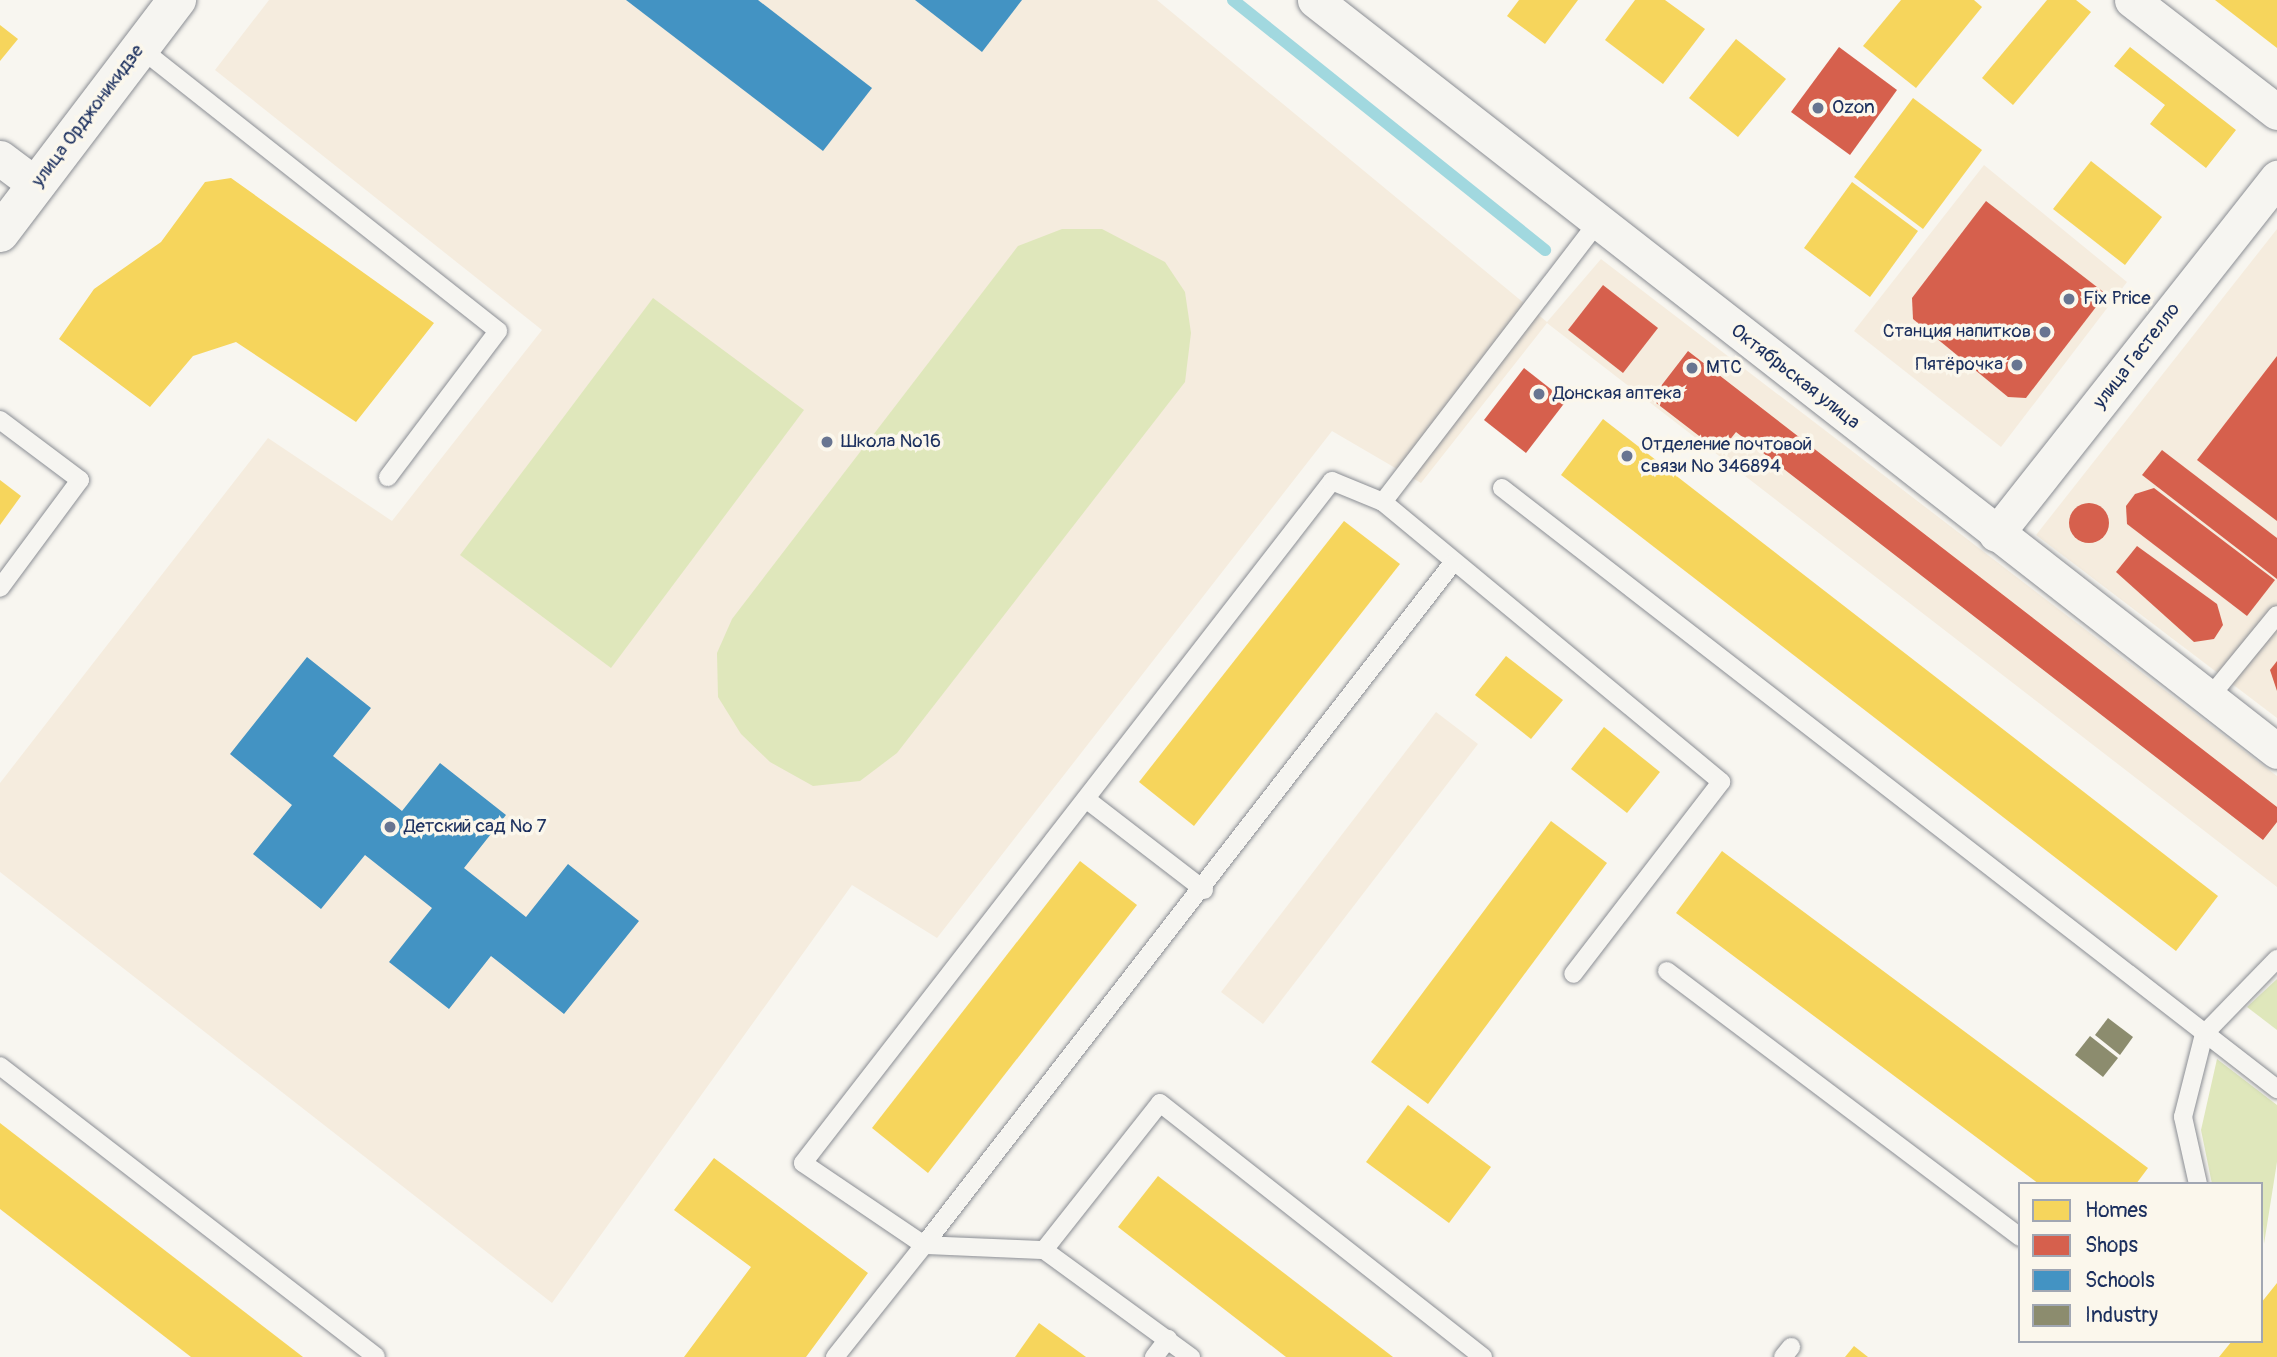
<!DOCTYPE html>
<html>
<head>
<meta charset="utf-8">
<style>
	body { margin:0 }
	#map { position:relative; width:2277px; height:1357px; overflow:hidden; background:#f8f6f0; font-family:Pangolin,sans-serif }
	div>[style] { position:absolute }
	.built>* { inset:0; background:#f5ecde }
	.green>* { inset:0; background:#dfe7bb }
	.homes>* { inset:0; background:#f6d55c }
	.shops>* { inset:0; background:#d6604d }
	.round { border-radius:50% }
	.schools>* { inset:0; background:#4393c3 }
	.industry>* { inset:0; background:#8c8c6e }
	.stream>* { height:12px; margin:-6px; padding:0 6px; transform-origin:6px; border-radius:6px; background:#a1d8df }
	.roads { filter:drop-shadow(0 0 2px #8b8e94) drop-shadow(0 0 2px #8b8e94) }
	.service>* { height:18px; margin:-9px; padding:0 9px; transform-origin:9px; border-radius:9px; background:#f6f5f1 }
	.minor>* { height:35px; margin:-17.5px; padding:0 17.5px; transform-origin:17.5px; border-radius:17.5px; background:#f6f5f1 }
	.tertiary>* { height:38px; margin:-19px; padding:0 19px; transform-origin:19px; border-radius:19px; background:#f6f5f1 }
	.dots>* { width:19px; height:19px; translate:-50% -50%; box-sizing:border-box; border:4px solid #fbf7ec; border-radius:50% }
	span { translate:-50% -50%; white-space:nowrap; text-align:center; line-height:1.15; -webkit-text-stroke:7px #fbf7ec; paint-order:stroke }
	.poi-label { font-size:19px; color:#1b2f5e }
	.left { translate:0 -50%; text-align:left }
	.right { translate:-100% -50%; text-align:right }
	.street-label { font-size:19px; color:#1b2f5e }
	.legend { position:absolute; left:2018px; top:1182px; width:245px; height:161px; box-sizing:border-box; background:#fbf7ec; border:2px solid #a1a7b3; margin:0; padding:9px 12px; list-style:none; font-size:21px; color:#1b2f5e }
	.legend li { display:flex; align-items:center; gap:14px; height:35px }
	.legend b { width:35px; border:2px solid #a1a7b3 }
</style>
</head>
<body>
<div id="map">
	<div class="built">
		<i style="clip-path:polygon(269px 0,1157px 0,1547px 322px,1601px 259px,2277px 776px,2277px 887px,1547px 323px,1421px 483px,1332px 431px,937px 938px,852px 885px,552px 1303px,0 872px,0 783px,268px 438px,392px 521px,542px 330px,215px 70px)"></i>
		<i style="clip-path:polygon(1984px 165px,2127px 282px,2001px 447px,1854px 331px)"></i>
		<i style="clip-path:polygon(2277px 229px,2277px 718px,2036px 535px)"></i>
		<i style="clip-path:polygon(1436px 712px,1478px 744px,1263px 1024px,1221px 992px)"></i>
	</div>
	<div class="green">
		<i style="clip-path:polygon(1062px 229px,1102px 229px,1165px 262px,1185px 292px,1191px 333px,1185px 382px,897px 753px,860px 781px,813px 786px,770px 762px,741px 734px,718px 697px,717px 653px,732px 619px,1018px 246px)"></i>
		<i style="clip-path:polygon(653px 298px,804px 410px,611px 668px,460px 555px)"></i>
		<i style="clip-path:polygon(2277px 979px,2277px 1030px,2247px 1007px)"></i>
		<i style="clip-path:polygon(2217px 1059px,2277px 1105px,2277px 1162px,2264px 1244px,2261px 1184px,2212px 1184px,2201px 1130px)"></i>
	</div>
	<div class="homes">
		<i style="clip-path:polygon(1519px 0,1578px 0,1545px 44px,1507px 16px)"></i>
		<i style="clip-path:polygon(1635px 0,1665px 0,1705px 29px,1663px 84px,1605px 40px)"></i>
		<i style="clip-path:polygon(1901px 0,1974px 0,1982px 7px,1916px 88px,1863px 46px)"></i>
		<i style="clip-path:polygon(2047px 0,2076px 0,2091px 12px,2013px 105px,1982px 78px)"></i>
		<i style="clip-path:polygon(2215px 0,2277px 0,2277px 48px)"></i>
		<i style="clip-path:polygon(0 25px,18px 39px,0 61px)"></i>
		<i style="clip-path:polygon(1736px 39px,1786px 79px,1738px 137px,1689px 98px)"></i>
		<i style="clip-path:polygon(2130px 47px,2236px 130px,2206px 168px,2150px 124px,2165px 105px,2114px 66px)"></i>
		<i style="clip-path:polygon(1913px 98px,1982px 150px,1923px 229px,1854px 177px)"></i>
		<i style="clip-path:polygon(2091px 161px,2162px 217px,2125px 265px,2053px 209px)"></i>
		<i style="clip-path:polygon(231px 178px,434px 323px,356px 422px,236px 342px,193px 356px,150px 407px,59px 339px,94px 289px,161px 242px,205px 182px)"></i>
		<i style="clip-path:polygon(1852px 182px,1918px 231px,1870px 297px,1804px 248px)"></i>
		<i style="clip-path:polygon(1603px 419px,2218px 896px,2176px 951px,1561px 475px)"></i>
		<i style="clip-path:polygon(0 480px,21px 496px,0 525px)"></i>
		<i style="clip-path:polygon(1344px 521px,1400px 564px,1194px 826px,1139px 782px)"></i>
		<i style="clip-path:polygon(1506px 656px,1563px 700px,1531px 739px,1475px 695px)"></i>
		<i style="clip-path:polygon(1604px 727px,1660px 772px,1627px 813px,1571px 769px)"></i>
		<i style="clip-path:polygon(1551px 821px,1607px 863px,1428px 1104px,1371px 1062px)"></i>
		<i style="clip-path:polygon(1722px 851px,2148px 1168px,2136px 1184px,2039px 1184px,1676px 913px)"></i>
		<i style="clip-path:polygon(1080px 861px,1137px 905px,928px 1173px,872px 1128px)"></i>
		<i style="clip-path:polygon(1408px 1105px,1491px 1167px,1449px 1223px,1366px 1162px)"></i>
		<i style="clip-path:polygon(0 1123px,303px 1357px,191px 1357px,0 1209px)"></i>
		<i style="clip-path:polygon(714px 1158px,868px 1273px,806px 1357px,684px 1357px,751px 1267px,674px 1210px)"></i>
		<i style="clip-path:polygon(1158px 1176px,1393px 1357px,1286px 1357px,1118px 1227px)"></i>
		<i style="clip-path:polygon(2277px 1283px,2277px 1357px,2219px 1357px,2232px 1341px,2261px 1341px,2261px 1303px)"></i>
		<i style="clip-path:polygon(1039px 1323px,1086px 1357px,1015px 1357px)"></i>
		<i style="clip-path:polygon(1854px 1346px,1868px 1357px,1845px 1357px)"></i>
	</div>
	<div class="shops">
		<i style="clip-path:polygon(1839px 47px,1897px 90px,1850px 155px,1791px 112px)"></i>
		<i style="clip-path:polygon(1986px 201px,2106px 294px,2026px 398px,2008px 397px,1913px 319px,1912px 298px)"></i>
		<i style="clip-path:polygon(1603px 285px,1658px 328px,1623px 373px,1568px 330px)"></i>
		<i style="clip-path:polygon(1688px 351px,2277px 807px,2277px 822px,2263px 840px,1736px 432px,1720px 452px,1651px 399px)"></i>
		<i style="clip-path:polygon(2277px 356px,2277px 521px,2197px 460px)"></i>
		<i style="clip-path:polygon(1524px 368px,1566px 401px,1526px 453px,1484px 420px)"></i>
		<i style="clip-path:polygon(2162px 450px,2277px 538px,2277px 579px,2142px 475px)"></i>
		<i style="clip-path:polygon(2154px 488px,2275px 580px,2247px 616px,2127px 524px,2126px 506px,2135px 494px)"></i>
		<i class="round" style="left:2069px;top:503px;width:40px;height:40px"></i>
		<i style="clip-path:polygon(2137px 546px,2217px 604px,2223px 625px,2214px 639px,2194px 642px,2116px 572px)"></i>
		<i style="clip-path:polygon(2277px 661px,2277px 691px,2270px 670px)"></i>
	</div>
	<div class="schools">
		<i style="clip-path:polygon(626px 0,758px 0,872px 88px,823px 151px)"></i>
		<i style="clip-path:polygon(915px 0,1022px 0,982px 52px)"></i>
		<i style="clip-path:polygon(307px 657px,371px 708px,333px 756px,402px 811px,440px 763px,506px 815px,464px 868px,526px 917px,568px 864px,639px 921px,564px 1014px,491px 956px,449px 1009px,389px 962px,432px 908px,365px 855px,321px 909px,253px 854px,292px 805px,230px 754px)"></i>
	</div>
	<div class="industry">
		<i style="clip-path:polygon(2108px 1018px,2133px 1037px,2120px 1055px,2095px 1035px)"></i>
		<i style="clip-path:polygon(2090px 1036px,2118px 1058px,2103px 1077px,2075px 1055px)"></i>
	</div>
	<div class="stream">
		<i style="left:1233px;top:0;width:400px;rotate:38.7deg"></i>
	</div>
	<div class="roads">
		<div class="service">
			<i style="left:140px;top:48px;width:456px;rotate:38.3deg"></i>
			<i style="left:498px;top:331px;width:183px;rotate:127deg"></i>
			<i style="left:0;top:420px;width:100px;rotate:36.9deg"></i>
			<i style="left:80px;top:480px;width:134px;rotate:126.5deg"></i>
			<i style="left:1502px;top:488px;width:981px;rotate:37.79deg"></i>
			<i style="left:1383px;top:502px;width:439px;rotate:39.6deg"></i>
			<i style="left:1721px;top:782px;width:242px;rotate:127.6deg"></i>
			<i style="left:1452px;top:564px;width:862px;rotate:127.79deg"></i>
			<i style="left:924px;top:1245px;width:146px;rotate:-145.9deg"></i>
			<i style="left:803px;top:1163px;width:863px;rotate:-52.2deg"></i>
			<i style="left:1332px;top:481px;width:55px;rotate:22.4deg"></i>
			<i style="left:1383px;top:502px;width:352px;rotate:-52.5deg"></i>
			<i style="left:2209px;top:698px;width:107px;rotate:-50.7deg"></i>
			<i style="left:1086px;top:799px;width:149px;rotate:37.6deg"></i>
			<i style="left:1667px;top:971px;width:442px;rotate:37deg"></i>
			<i style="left:0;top:1066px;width:475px;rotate:37.7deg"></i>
			<i style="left:2198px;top:1184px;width:69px;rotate:-102.6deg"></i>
			<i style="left:2183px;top:1117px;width:86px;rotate:-75.8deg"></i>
			<i style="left:2204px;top:1034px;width:105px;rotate:-45.8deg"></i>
			<i style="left:1044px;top:1250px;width:187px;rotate:-51.7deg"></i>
			<i style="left:1160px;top:1103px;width:411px;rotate:38.2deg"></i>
			<i style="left:835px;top:1357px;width:143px;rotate:-51.5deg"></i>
			<i style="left:924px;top:1245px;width:120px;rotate:2.4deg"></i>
			<i style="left:1044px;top:1250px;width:182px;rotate:36.1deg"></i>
			<i style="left:1154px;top:1357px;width:23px;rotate:-52deg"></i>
			<i style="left:1783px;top:1357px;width:13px;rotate:-51deg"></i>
		</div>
		<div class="minor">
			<i style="left:1315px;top:0;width:1220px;rotate:37.98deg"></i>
			<i style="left:2132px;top:0;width:183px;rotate:37.7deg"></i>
			<i style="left:0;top:158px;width:45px;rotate:36.9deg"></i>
			<i style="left:1996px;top:534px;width:454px;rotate:-51.7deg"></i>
		</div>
		<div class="tertiary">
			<i style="left:0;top:233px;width:293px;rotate:-52.8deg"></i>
		</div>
	</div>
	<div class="dots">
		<i style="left:1818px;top:108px;background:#687591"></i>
		<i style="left:2069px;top:299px;background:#687591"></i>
		<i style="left:2045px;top:332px;background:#687591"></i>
		<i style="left:2017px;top:365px;background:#687591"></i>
		<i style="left:1692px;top:368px;background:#687591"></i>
		<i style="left:1539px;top:394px;background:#687591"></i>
		<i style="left:827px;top:442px;background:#687591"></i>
		<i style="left:1627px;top:456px;background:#687591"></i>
		<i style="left:390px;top:827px;background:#687591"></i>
	</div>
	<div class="poi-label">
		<span class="left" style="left:1832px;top:108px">Ozon</span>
		<span class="left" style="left:2083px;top:299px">Fix Price</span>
		<span class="right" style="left:2031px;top:332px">Станция напитков</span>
		<span class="right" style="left:2003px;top:365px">Пятёрочка</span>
		<span class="left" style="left:1706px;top:368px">МТС</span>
		<span class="left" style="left:1553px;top:394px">Донская аптека</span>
		<span class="left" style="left:841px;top:442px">Школа №16</span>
		<span class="left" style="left:1641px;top:456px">Отделение почтовой<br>связи № 346894</span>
		<span class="left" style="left:404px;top:827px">Детский сад № 7</span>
	</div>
	<div class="street-label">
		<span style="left:88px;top:116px;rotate:-53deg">улица Орджоникидзе</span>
		<span style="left:2137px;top:356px;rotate:-52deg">улица Гастелло</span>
		<span style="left:1795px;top:377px;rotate:38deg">Октябрьская улица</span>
	</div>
	<ul class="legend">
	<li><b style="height:19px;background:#f6d55c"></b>Homes</li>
	<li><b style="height:19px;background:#d6604d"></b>Shops</li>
	<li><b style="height:19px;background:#4393c3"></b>Schools</li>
	<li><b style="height:19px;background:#8c8c6e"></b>Industry</li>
	</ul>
</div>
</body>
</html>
